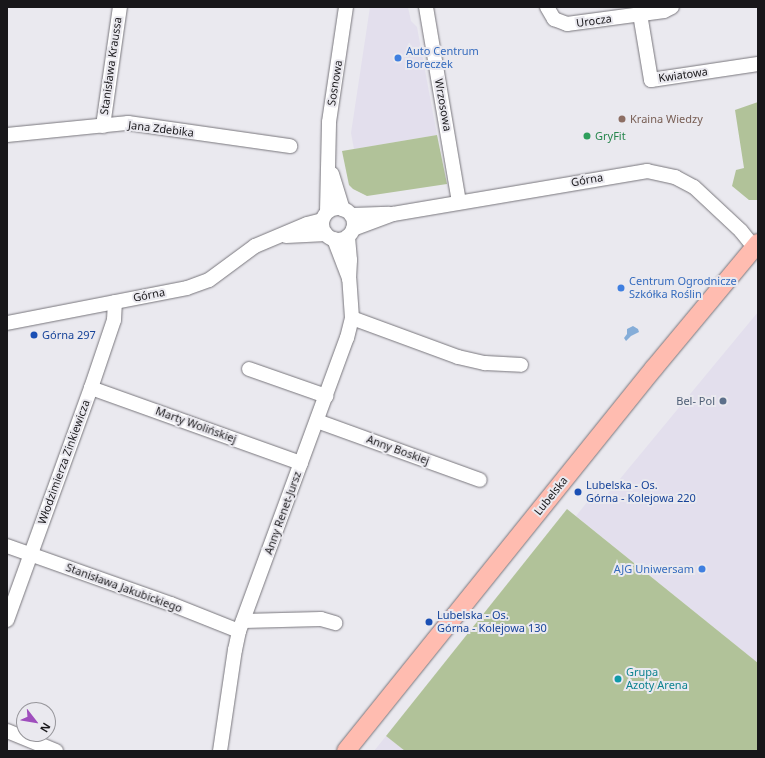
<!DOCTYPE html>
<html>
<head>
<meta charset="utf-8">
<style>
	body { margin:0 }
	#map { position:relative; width:765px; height:758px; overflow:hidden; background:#eae9ef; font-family:"Noto Sans",sans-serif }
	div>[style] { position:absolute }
	.built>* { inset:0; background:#e3dfed }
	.green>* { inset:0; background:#b1c299 }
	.water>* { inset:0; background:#85add8 }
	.roads { filter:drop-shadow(0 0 1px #78767c) drop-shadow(0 0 1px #78767c) }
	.minor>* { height:14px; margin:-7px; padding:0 7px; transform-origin:7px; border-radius:7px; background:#fff }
	.minor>.ring { margin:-7px; padding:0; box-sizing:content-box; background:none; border:14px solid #fff; border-radius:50% }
	.major>* { height:18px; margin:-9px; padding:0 9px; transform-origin:9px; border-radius:9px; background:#ffbcb0 }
	.dots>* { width:11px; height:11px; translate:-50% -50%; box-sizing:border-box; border:2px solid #eae9ef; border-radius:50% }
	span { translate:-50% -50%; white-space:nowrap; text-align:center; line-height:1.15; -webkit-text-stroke:4px #eae9ef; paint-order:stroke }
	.street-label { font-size:11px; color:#18171a }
	.shop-label { font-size:11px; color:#366cbe }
	.left { translate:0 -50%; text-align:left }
	.right { translate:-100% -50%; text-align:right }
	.education-label { font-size:11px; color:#785e54 }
	.leisure-label { font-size:11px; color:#27864d }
	.transit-label { font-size:11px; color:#164399 }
	.service-label { font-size:11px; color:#4e5e75 }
	.culture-label { font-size:11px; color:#0d838f }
	.frame { position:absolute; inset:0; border:8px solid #18171a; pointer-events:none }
	.north { position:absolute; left:16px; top:702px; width:40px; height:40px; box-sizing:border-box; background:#eae9ef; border:1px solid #96959a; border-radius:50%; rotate:121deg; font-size:11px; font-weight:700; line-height:16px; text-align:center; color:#18171a }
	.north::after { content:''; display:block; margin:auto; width:14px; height:18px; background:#9f4ebd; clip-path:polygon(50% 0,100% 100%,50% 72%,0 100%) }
</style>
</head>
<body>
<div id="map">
	<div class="built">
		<i style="clip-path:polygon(370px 7px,408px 7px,411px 21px,417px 27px,437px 135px,354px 149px,351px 133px)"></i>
		<i style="clip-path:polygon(758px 312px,758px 663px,576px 516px,596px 491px,605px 497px)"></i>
		<i style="clip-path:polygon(386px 736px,405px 751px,374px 751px)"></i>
	</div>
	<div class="green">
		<i style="clip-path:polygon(758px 102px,758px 200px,749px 200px,732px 186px,736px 170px,744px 168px,735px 110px)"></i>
		<i style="clip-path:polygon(437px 135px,447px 184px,367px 196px,353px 189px,349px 185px,342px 151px)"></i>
		<i style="clip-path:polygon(567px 509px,758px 663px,758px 751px,405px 751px,386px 736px)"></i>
	</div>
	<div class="water">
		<i style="clip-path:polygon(633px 326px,638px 329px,639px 332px,631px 336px,626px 341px,624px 338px,627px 334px,627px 329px)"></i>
	</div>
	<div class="roads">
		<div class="minor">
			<i style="left:426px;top:7px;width:198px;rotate:80.4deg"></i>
			<i style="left:547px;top:7px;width:14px;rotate:60deg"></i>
			<i style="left:554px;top:19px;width:14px;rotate:21deg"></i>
			<i style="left:567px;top:24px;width:98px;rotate:-7.6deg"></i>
			<i style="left:664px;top:11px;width:9px;rotate:-27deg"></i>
			<i style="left:640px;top:14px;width:67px;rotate:80.5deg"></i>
			<i style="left:651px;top:80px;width:108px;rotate:-8.5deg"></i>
			<i style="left:103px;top:126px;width:120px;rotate:-81.9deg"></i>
			<i style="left:7px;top:135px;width:122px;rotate:-5.7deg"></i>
			<i style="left:128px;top:123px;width:164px;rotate:8.1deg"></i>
			<i style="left:332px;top:174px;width:37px;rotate:73deg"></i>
			<i class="ring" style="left:322px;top:208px;width:18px;height:18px"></i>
			<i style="left:327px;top:212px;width:90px;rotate:-88.7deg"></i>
			<i style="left:329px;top:122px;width:116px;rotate:-81.6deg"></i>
			<i style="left:352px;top:215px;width:37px;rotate:-2deg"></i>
			<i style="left:353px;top:229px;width:43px;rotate:-20.6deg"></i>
			<i style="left:393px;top:214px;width:258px;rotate:-9.6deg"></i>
			<i style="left:647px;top:171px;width:29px;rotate:12deg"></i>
			<i style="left:675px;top:177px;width:21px;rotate:28deg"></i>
			<i style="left:694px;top:187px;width:64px;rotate:43.1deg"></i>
			<i style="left:741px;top:231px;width:21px;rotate:51deg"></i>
			<i style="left:286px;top:236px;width:40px;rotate:-2.9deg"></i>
			<i style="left:334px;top:239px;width:40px;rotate:69deg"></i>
			<i style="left:352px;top:318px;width:113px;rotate:20.2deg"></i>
			<i style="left:458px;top:357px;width:28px;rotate:13deg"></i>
			<i style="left:485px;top:363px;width:36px;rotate:3deg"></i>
			<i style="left:7px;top:323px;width:183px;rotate:-11deg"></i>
			<i style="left:187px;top:288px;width:23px;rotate:-20deg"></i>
			<i style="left:209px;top:280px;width:57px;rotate:-36.5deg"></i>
			<i style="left:255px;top:246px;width:56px;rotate:-22.9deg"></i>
			<i style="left:307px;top:224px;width:16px;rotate:-14deg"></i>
			<i style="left:249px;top:369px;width:82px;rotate:19.3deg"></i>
			<i style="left:91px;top:388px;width:223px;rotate:19.7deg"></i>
			<i style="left:317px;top:421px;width:173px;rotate:19.9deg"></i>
			<i style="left:7px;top:546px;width:174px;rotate:19.5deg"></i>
			<i style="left:171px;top:604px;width:73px;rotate:21.7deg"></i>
			<i style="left:7px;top:620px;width:247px;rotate:-70.1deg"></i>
			<i style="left:91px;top:388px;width:72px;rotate:-71.3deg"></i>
			<i style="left:114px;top:320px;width:18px;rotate:-87deg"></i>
			<i style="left:243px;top:621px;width:78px;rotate:-1.5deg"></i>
			<i style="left:321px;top:619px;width:15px;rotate:16deg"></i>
			<i style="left:7px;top:731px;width:53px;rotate:22.2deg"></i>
			<i style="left:220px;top:751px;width:102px;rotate:-81.6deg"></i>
			<i style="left:235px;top:650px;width:19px;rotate:-78deg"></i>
			<i style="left:239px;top:631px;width:312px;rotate:-69.8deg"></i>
			<i style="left:347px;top:338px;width:21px;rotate:-76deg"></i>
			<i style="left:352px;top:318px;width:39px;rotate:-94deg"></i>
			<i style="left:349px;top:279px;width:19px;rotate:-87deg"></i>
			<i style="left:350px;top:260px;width:24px;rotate:-95deg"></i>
		</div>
		<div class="major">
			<i style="left:346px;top:751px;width:491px;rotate:-51.2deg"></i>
			<i style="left:654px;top:368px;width:163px;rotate:-50.2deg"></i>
		</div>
	</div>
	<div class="dots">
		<i style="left:398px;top:58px;background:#3f7fe0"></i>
		<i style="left:622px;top:119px;background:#8d6e63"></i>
		<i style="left:587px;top:136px;background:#2e9e5b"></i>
		<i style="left:621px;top:288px;background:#3f7fe0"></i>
		<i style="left:34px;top:335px;background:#1a4fb4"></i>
		<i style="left:723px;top:401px;background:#5c6f8a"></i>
		<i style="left:578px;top:492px;background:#1a4fb4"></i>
		<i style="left:702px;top:569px;background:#3f7fe0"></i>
		<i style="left:429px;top:622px;background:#1a4fb4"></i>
		<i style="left:618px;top:679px;background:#0f9aa8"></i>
	</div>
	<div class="street-label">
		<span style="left:594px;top:21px;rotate:-8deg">Urocza</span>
		<span style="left:111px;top:66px;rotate:-82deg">Stanisława Kraussa</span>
		<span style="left:683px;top:75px;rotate:-8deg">Kwiatowa</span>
		<span style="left:335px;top:83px;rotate:-81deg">Sosnowa</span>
		<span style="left:443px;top:105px;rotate:80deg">Wrzosowa</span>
		<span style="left:161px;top:129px;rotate:7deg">Jana Zdebika</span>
		<span style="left:587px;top:180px;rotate:-10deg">Górna</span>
		<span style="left:149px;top:295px;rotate:-11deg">Górna</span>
		<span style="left:196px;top:425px;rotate:20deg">Marty Wolińskiej</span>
		<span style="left:398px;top:450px;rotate:20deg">Anny Boskiej</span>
		<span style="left:64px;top:462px;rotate:-70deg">Włodzimierza Zinkiewicza</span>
		<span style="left:551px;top:496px;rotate:-51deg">Lubelska</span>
		<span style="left:283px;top:513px;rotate:-70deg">Anny Renet-Jursz</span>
		<span style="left:124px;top:588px;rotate:20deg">Stanisława Jakubickiego</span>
	</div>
	<div class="shop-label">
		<span class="left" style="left:406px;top:58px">Auto Centrum<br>Boreczek</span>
		<span class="left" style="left:629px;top:288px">Centrum Ogrodnicze<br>Szkółka Roślin</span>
		<span class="right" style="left:694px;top:569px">AJG Uniwersam</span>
	</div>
	<div class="education-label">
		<span class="left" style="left:630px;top:119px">Kraina Wiedzy</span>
	</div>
	<div class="leisure-label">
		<span class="left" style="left:595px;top:136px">GryFit</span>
	</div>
	<div class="transit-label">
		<span class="left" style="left:42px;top:335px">Górna 297</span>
		<span class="left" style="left:586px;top:492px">Lubelska - Os.<br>Górna - Kolejowa 220</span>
		<span class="left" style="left:437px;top:622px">Lubelska - Os.<br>Górna - Kolejowa 130</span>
	</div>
	<div class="service-label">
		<span class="right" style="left:715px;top:401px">Bel- Pol</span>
	</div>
	<div class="culture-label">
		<span class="left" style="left:626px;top:679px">Grupa<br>Azoty Arena</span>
	</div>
	<div class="frame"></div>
	<div class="north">N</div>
</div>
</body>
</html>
